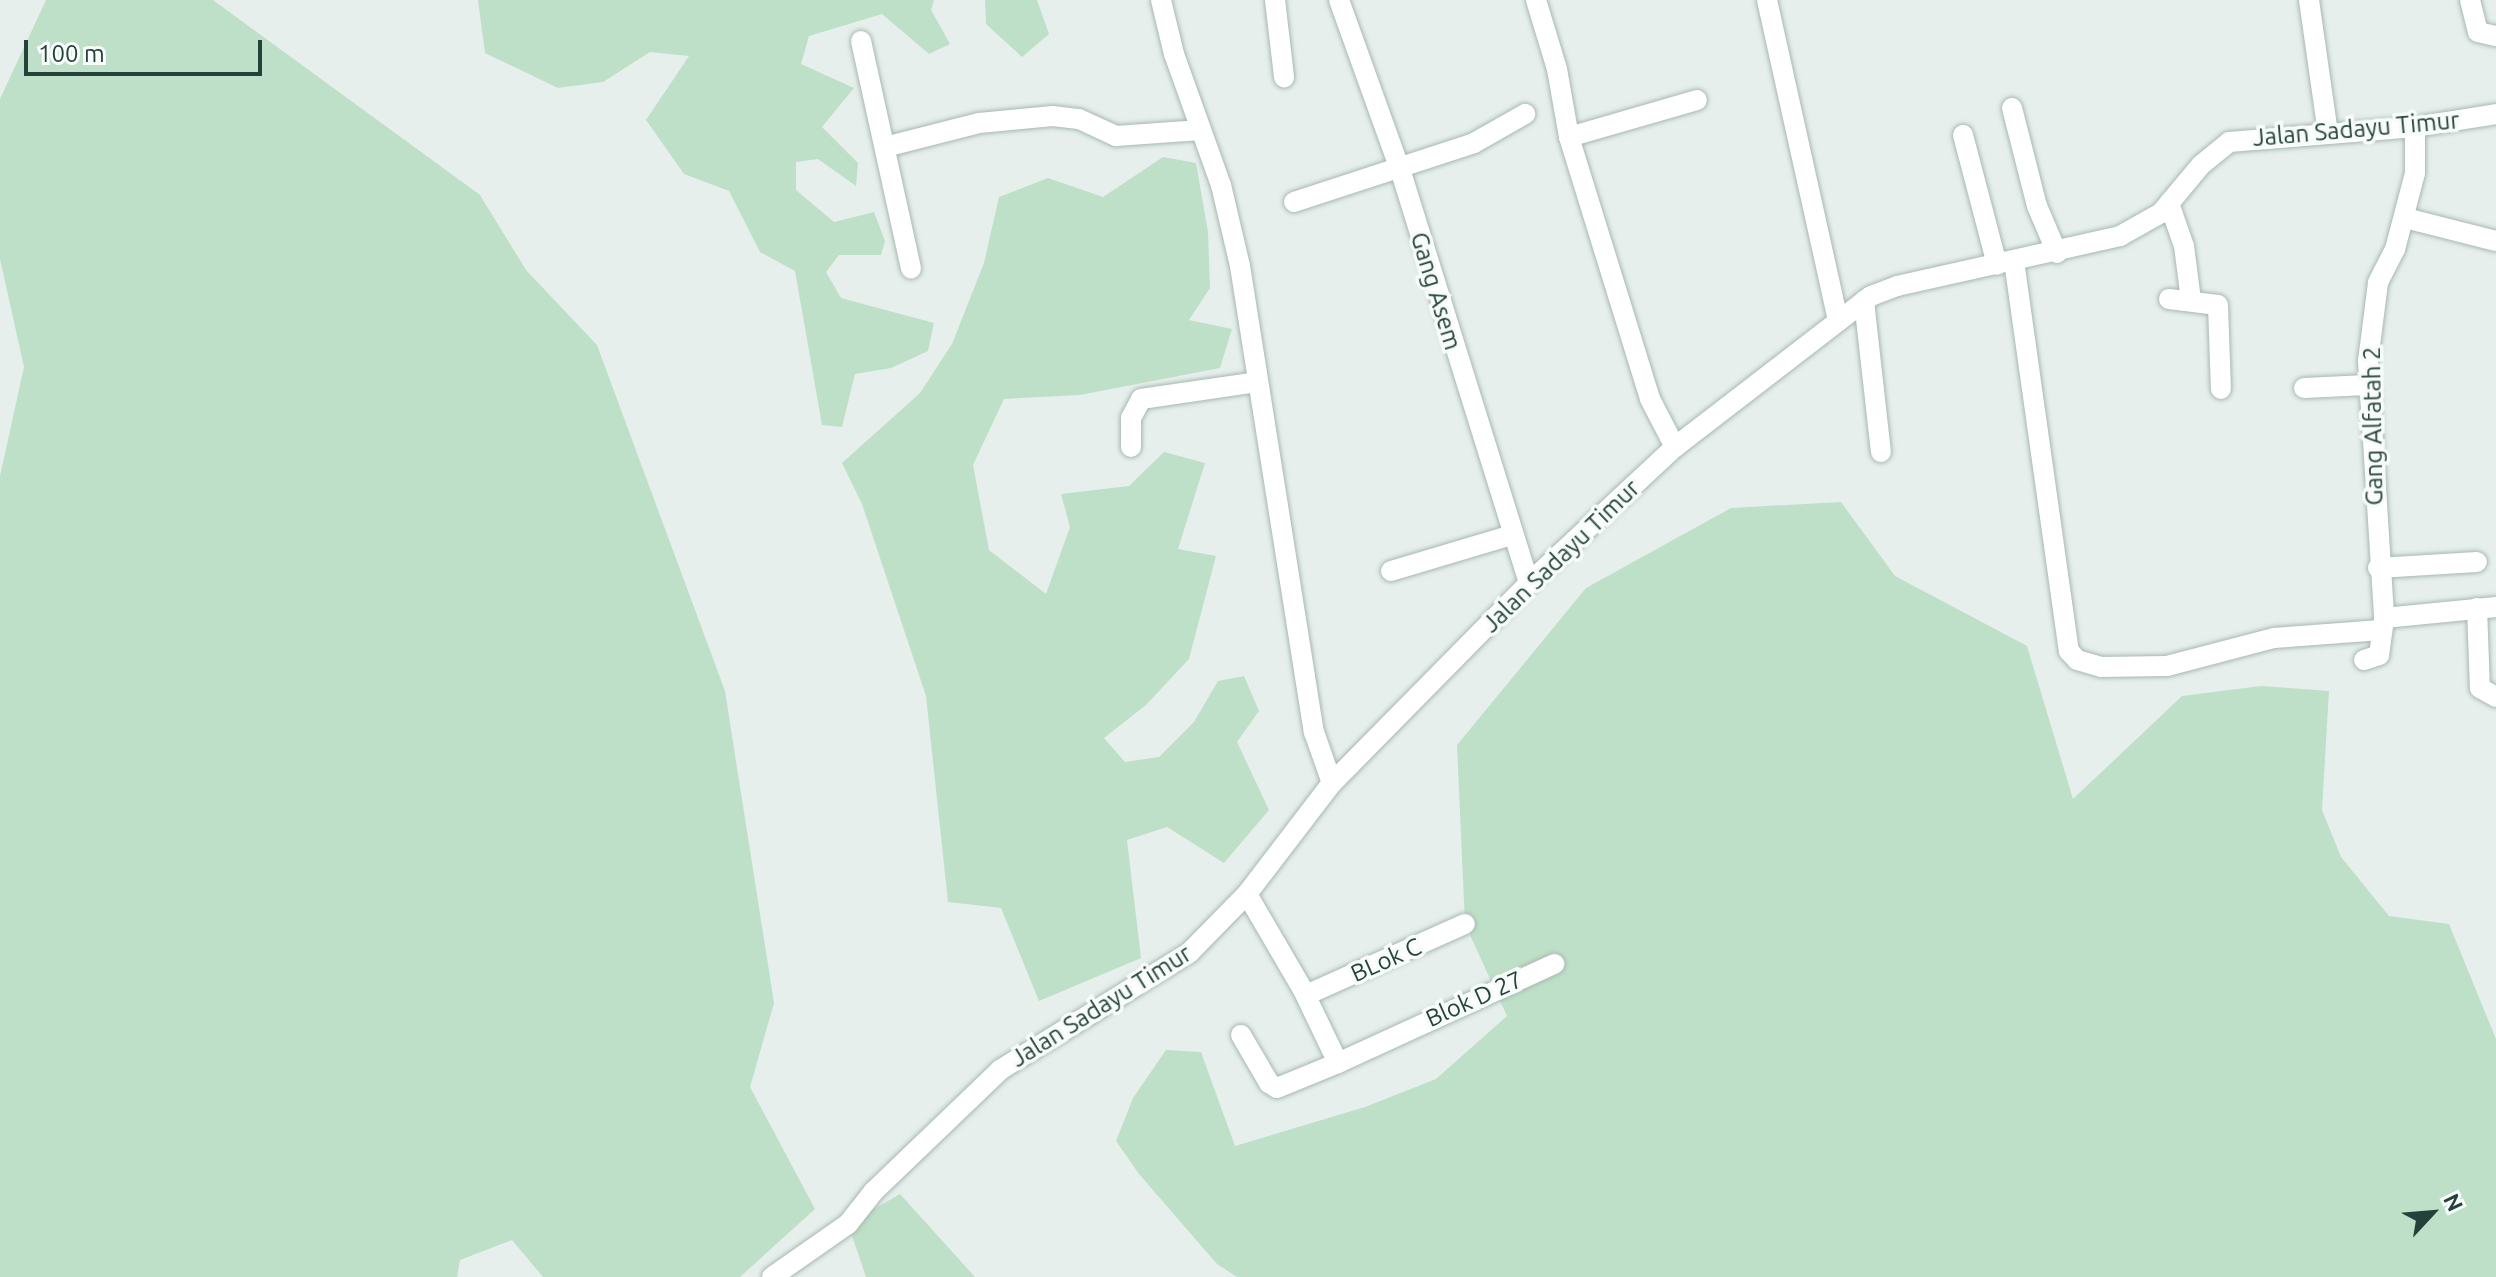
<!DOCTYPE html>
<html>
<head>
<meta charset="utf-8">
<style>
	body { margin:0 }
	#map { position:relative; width:2496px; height:1277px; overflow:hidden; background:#e6efeb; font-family:Ubuntu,sans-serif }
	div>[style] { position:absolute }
	.green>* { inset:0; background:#bfe0c8 }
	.roads { filter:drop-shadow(0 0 2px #a8b8b2) drop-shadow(0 0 2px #a8b8b2) }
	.minor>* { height:20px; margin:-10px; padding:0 10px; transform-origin:10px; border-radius:10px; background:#fff }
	span { translate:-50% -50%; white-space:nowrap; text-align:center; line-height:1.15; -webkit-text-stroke:7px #f7fbf9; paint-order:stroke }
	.street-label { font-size:24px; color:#24423a }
	.north { position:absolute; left:2392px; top:1173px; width:80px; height:80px; -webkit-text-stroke:6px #f7fbf9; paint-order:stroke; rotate:64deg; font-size:22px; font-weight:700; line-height:32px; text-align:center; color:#24423a }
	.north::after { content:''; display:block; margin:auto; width:28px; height:36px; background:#24423a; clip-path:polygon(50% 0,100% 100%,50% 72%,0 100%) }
	.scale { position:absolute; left:24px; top:40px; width:238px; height:36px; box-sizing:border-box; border:4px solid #24423a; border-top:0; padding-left:10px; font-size:24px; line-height:28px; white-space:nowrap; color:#24423a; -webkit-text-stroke:6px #f7fbf9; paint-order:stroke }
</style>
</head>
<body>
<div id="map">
	<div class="green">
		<i style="clip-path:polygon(46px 0,213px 0,480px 195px,526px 270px,597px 345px,725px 691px,774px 1003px,750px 1087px,815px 1209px,740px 1277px,543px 1277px,512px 1240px,460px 1260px,457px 1277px,0 1277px,0 476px,24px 367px,0 259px,0 99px)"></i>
		<i style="clip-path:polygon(478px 0,934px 0,931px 10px,950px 44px,929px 54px,882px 14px,809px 36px,801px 64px,854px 88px,822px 127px,858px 163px,856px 186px,818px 159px,796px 162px,796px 190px,834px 222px,874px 212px,885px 241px,881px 255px,839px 255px,826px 272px,841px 298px,934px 323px,928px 351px,891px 368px,855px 374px,842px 427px,822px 425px,795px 271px,760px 252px,729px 191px,684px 174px,646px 120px,689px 56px,650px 52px,603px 82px,558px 88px,485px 53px)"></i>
		<i style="clip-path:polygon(985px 0,1037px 0,1049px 34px,1022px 57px,986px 24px)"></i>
		<i style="clip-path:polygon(1163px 157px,1196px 163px,1208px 232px,1210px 288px,1189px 320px,1232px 329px,1220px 368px,1080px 395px,1004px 399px,973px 465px,989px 550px,1046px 594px,1070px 527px,1061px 494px,1129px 486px,1164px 452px,1205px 463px,1178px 549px,1216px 556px,1189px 659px,1146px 705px,1104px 738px,1125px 762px,1159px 757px,1194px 722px,1218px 681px,1244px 676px,1259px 711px,1237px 742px,1269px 810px,1224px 863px,1167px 827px,1127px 840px,1141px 958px,1039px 1001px,1001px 908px,948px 902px,926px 696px,862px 504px,842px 463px,920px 393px,952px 344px,984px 263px,999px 197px,1048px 178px,1103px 197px)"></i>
		<i style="clip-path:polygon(1841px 502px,1895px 576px,2027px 646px,2073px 799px,2182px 696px,2261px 686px,2329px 691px,2322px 810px,2341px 857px,2389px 916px,2449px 924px,2496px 1039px,2496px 1277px,1237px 1277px,1217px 1264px,1139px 1174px,1116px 1141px,1133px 1098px,1166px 1050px,1201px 1052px,1235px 1146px,1365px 1107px,1436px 1079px,1507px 1016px,1465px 924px,1457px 745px,1586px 588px,1731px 508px)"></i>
		<i style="clip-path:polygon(900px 1194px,975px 1277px,866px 1277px,848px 1224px)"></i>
	</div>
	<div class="roads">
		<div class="minor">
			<i style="left:1161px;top:0;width:56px;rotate:76.5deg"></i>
			<i style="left:1174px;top:54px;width:139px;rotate:70.3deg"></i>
			<i style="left:1221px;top:185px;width:83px;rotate:76.8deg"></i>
			<i style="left:1240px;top:266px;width:472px;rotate:81deg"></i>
			<i style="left:1314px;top:732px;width:54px;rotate:70.6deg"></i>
			<i style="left:1275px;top:0;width:78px;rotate:83.3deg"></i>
			<i style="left:1339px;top:0;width:180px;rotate:70.2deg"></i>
			<i style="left:1400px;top:169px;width:434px;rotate:72.7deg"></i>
			<i style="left:1536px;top:0;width:72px;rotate:73.1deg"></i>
			<i style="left:1557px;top:69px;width:69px;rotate:80deg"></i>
			<i style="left:1569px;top:137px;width:274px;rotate:72.8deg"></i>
			<i style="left:1650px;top:399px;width:54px;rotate:62.5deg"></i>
			<i style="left:1767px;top:0;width:328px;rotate:77.5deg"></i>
			<i style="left:2309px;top:0;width:134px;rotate:81.9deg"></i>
			<i style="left:2470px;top:0;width:33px;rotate:76deg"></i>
			<i style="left:2478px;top:32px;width:18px;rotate:13deg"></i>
			<i style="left:861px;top:41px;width:233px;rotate:77.6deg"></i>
			<i style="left:2012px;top:108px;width:101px;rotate:75.7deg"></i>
			<i style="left:2037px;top:206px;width:51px;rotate:66.9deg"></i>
			<i style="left:2415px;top:127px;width:46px;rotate:90deg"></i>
			<i style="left:2415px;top:173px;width:79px;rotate:104.7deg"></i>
			<i style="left:2395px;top:249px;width:38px;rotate:117deg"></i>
			<i style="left:2378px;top:283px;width:79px;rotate:97.3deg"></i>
			<i style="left:2368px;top:361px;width:257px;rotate:86.4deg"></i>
			<i style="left:2384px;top:618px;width:113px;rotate:-5.6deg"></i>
			<i style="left:1963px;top:135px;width:134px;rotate:75.3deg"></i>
			<i style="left:1569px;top:137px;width:133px;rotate:-16.1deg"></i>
			<i style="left:885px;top:147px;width:97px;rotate:-14.3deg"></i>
			<i style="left:979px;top:123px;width:74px;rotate:-5.4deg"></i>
			<i style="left:1053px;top:116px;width:26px;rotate:7deg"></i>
			<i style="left:1079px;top:119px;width:41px;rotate:24.7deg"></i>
			<i style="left:1116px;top:136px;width:85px;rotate:-4deg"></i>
			<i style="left:1294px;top:202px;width:189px;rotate:-18.1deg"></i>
			<i style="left:1474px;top:143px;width:59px;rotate:-29.6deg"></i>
			<i style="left:2169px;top:203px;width:46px;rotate:70.8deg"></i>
			<i style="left:2184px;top:246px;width:54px;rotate:82.6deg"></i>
			<i style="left:2405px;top:218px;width:94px;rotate:14.2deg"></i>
			<i style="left:2014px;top:261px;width:394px;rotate:82deg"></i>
			<i style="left:2069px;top:651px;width:12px;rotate:48deg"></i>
			<i style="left:2077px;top:660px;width:25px;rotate:16deg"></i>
			<i style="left:2101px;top:667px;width:66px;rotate:-0.9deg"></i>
			<i style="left:2167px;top:666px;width:111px;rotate:-14.7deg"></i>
			<i style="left:2274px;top:638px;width:107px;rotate:-4.3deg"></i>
			<i style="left:2169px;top:299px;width:49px;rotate:7deg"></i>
			<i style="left:2218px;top:305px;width:84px;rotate:88deg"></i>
			<i style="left:1864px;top:301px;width:152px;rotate:83.6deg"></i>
			<i style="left:2304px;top:388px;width:63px;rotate:-2.7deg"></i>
			<i style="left:1131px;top:447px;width:29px;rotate:-90deg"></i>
			<i style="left:1131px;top:418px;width:21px;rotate:-62deg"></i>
			<i style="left:1141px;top:399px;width:117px;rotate:-8.3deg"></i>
			<i style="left:2378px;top:568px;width:99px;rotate:-3.5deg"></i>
			<i style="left:1391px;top:571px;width:126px;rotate:-16.6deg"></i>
			<i style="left:2477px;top:608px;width:80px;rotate:87.9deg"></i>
			<i style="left:2480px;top:688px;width:18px;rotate:29deg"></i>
			<i style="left:2364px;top:660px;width:16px;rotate:-18deg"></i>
			<i style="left:2379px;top:655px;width:37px;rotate:-82deg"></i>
			<i style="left:1306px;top:995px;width:174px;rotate:-24.1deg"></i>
			<i style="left:1241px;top:1035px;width:56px;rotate:59.7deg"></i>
			<i style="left:1269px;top:1083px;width:9px;rotate:32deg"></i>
			<i style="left:1277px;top:1088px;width:66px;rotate:-22.3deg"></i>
			<i style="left:1338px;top:1063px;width:81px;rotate:-115.6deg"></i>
			<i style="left:1303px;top:990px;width:111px;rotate:-120.3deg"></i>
			<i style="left:1338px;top:1063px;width:238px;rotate:-24.6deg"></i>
			<i style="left:772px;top:1277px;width:93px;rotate:-34.9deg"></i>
			<i style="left:848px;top:1224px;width:42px;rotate:-51.8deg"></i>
			<i style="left:874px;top:1191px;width:175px;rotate:-43.8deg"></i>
			<i style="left:1000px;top:1070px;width:224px;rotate:-31.8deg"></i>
			<i style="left:1190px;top:952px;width:81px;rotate:-45.5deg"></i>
			<i style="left:1247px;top:894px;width:140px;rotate:-52.6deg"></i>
			<i style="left:1332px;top:783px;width:281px;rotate:-45.4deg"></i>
			<i style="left:1529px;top:583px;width:200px;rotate:-43deg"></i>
			<i style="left:1675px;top:447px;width:247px;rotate:-37.6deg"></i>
			<i style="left:1871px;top:296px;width:28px;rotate:-21deg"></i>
			<i style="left:1897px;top:286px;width:229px;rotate:-12.6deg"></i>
			<i style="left:2120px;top:236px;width:47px;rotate:-29.3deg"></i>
			<i style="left:2161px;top:213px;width:62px;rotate:-50.2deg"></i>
			<i style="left:2201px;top:165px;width:36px;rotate:-39deg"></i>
			<i style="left:2229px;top:142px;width:187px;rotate:-4.6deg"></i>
			<i style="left:2415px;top:127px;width:82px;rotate:-9.1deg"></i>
		</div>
	</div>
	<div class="street-label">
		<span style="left:2356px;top:129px;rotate:-5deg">Jalan Sadayu Timur</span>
		<span style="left:1436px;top:291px;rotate:73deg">Gang Asem</span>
		<span style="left:2373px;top:426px;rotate:-91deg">Gang Alfatah 2</span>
		<span style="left:1561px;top:556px;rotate:-44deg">Jalan Sadayu Timur</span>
		<span style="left:1386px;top:960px;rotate:-24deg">BLok C</span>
		<span style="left:1474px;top:999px;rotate:-24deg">Blok D 27</span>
		<span style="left:1101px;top:1006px;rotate:-32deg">Jalan Sadayu Timur</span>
	</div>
	<div class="north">N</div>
	<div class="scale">100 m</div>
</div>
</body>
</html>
